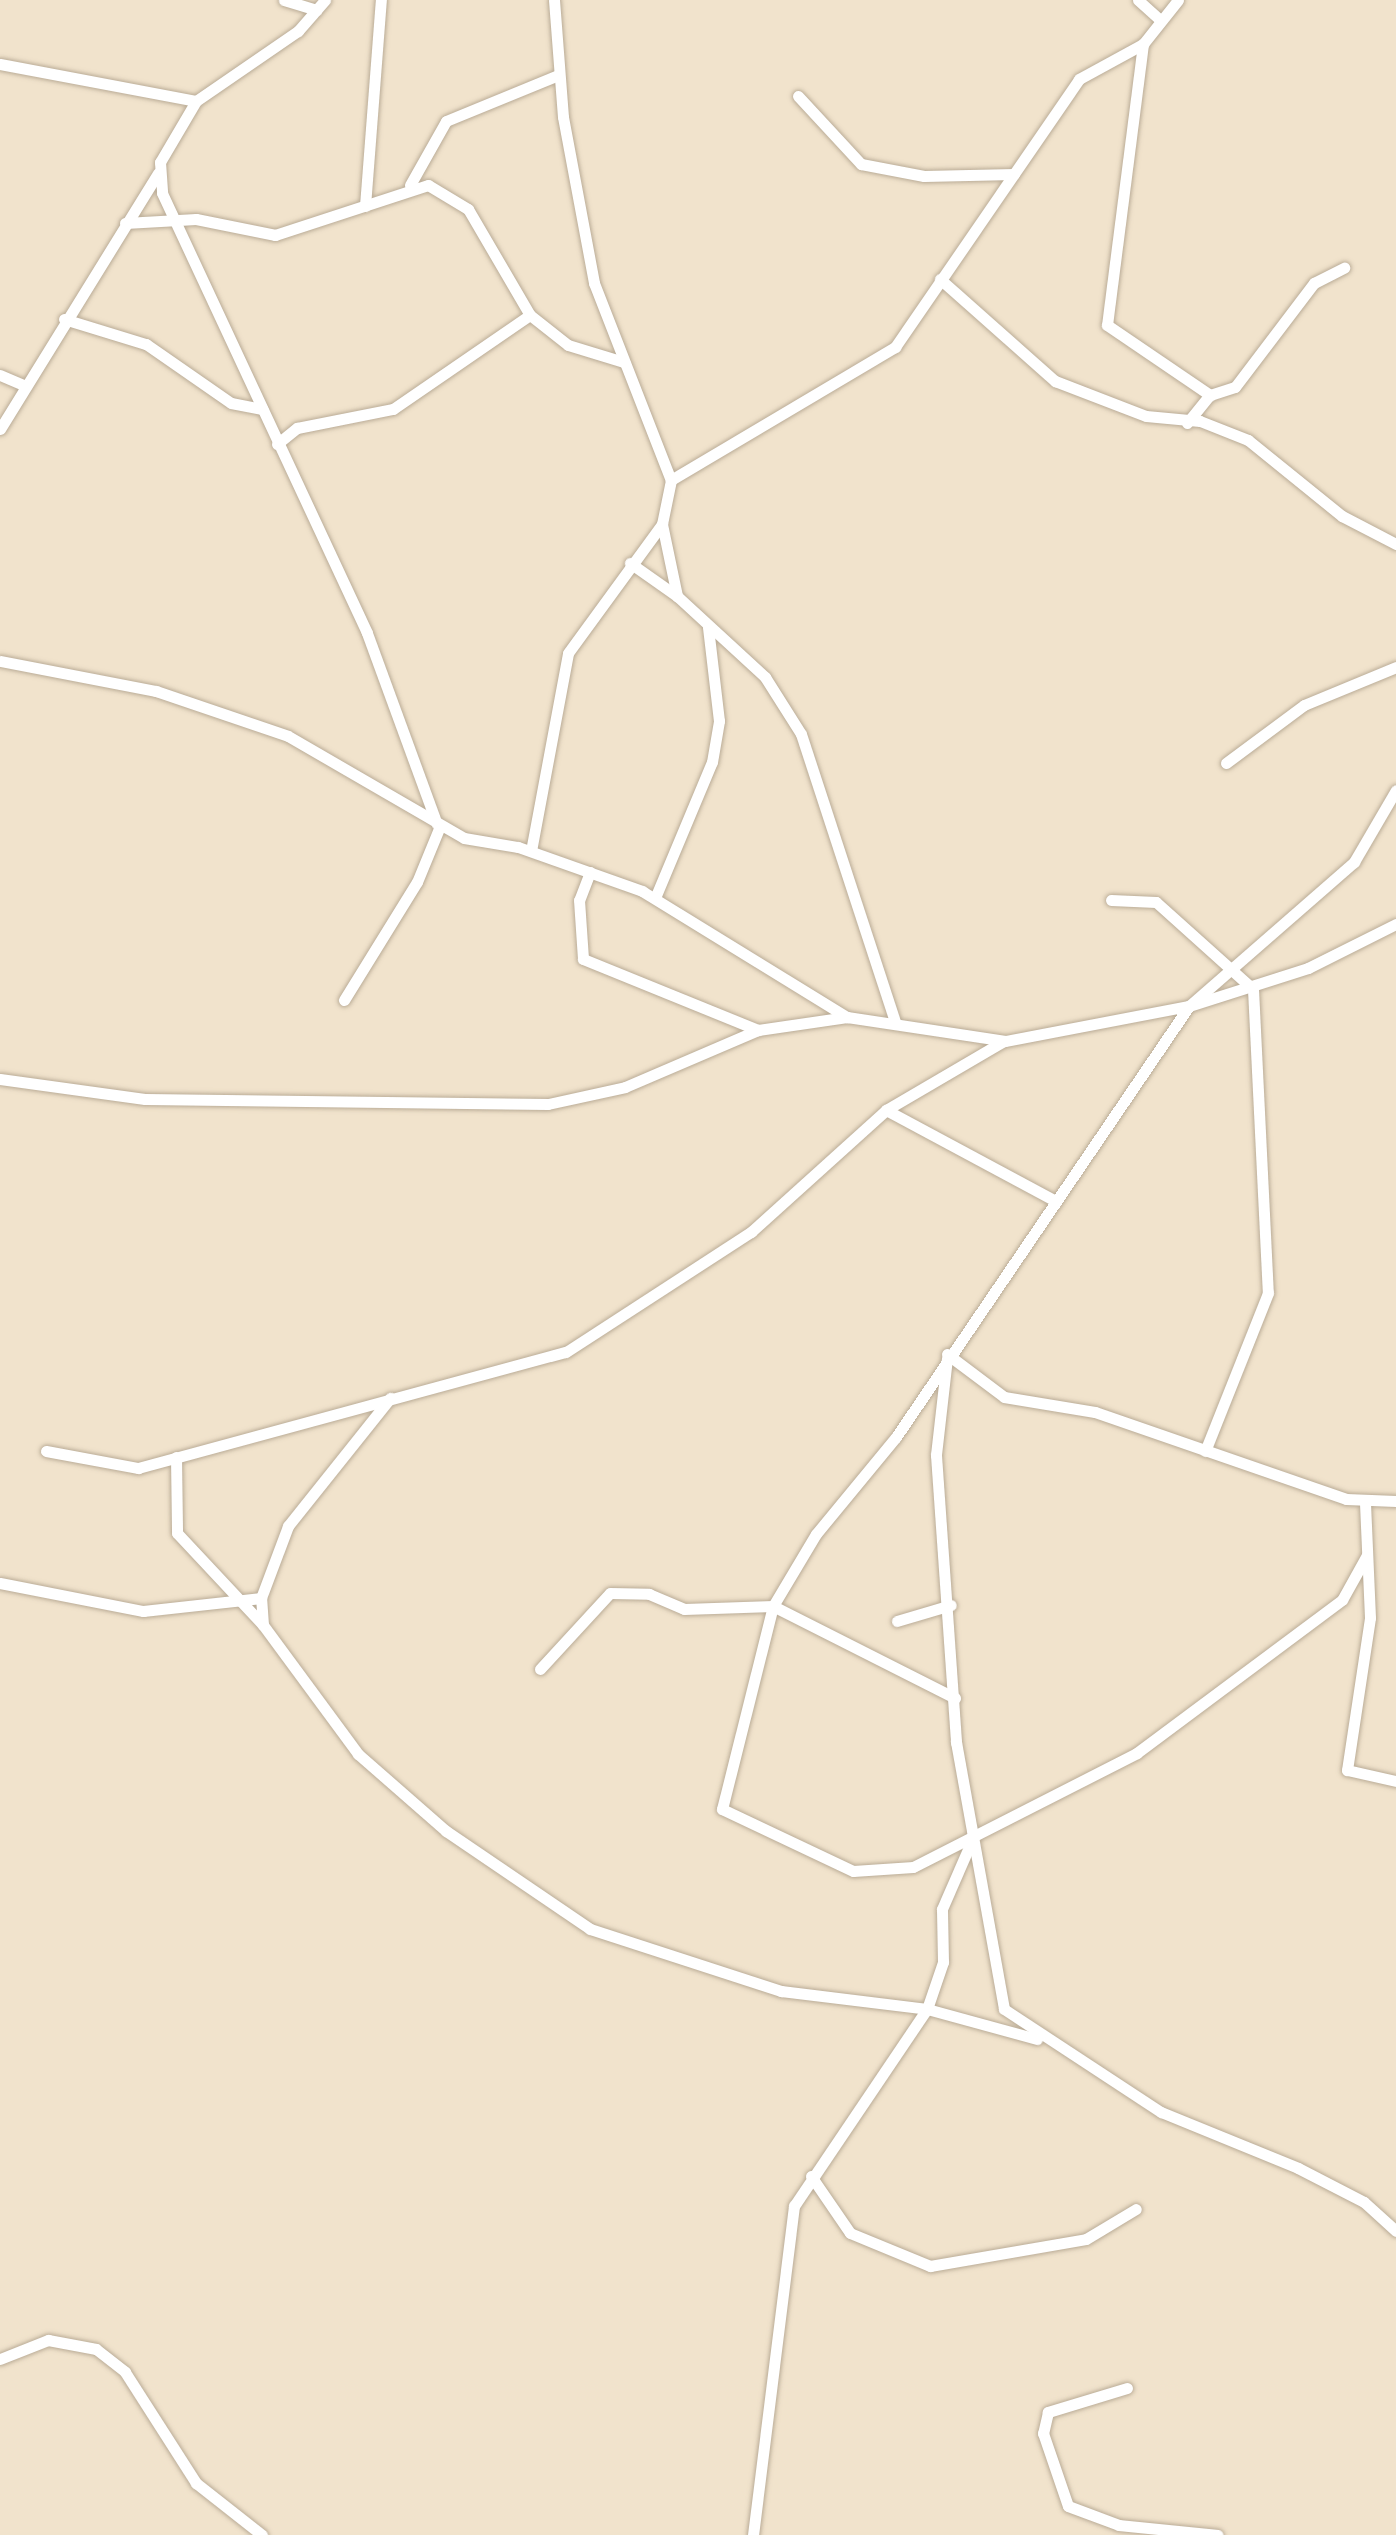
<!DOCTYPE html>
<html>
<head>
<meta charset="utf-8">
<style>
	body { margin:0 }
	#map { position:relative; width:1396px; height:2535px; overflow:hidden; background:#f1e3cc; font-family:"Nunito Sans",sans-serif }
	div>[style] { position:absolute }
	.roads { filter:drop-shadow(0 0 2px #baac97) drop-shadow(0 0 2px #baac97) }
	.street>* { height:11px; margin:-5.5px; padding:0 5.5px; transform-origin:5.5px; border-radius:5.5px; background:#fff }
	span { translate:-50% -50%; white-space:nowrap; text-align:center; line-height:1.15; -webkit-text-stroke:8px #fff0d9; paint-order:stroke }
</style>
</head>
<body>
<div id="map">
	<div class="roads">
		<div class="street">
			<i style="left:284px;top:0;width:34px;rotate:17deg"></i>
			<i style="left:554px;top:0;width:117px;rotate:85.6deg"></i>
			<i style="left:563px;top:117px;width:169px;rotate:79.4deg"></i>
			<i style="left:594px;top:283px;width:212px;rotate:68.7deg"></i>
			<i style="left:1138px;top:0;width:28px;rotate:42deg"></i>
			<i style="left:1178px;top:0;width:56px;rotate:128.5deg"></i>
			<i style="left:1143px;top:44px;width:283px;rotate:97.3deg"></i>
			<i style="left:1107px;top:325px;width:125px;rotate:34.2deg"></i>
			<i style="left:0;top:64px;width:199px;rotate:10.7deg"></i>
			<i style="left:196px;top:101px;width:124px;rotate:-34.5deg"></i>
			<i style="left:298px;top:31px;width:41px;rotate:-48.9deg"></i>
			<i style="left:798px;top:96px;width:93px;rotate:47.2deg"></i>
			<i style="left:861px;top:164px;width:64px;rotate:10.8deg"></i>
			<i style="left:924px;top:176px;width:90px;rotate:-1.3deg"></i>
			<i style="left:196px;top:101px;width:71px;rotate:120.5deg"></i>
			<i style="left:160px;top:162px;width:31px;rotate:86deg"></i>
			<i style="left:162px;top:193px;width:485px;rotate:65deg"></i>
			<i style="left:367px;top:633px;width:203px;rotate:69.9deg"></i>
			<i style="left:410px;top:185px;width:73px;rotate:-60.6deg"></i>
			<i style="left:446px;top:121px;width:121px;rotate:-22.3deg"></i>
			<i style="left:365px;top:206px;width:207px;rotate:-85.6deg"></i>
			<i style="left:125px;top:223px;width:71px;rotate:-3.2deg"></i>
			<i style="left:196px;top:219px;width:81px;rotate:11.4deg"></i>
			<i style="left:275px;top:235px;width:161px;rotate:-18.1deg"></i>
			<i style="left:428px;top:185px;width:47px;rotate:31deg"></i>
			<i style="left:468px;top:209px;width:123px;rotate:59.7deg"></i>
			<i style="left:940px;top:279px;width:154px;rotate:41.6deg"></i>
			<i style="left:1055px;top:381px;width:97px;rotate:21deg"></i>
			<i style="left:1146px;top:416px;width:54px;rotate:5.3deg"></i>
			<i style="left:1200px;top:421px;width:52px;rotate:21.6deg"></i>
			<i style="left:1248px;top:440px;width:121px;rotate:39deg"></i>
			<i style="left:1342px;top:516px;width:61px;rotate:27.4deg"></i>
			<i style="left:64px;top:319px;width:86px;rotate:17deg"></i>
			<i style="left:146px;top:344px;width:103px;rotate:34.8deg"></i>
			<i style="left:231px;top:403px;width:32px;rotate:11deg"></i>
			<i style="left:0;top:375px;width:28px;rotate:23deg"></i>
			<i style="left:1187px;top:423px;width:36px;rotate:-51deg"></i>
			<i style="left:1210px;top:395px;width:26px;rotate:-18deg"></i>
			<i style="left:1235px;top:387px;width:131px;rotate:-52.8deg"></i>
			<i style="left:1314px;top:283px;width:34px;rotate:-27deg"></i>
			<i style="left:0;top:429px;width:301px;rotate:-58.3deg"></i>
			<i style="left:277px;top:444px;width:26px;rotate:-39deg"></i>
			<i style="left:297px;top:428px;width:98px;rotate:-11.2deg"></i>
			<i style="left:393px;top:409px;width:166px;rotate:-34.5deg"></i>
			<i style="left:530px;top:315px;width:48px;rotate:38.3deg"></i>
			<i style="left:568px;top:345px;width:59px;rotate:16.9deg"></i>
			<i style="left:662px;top:524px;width:74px;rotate:78.2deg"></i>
			<i style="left:677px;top:596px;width:120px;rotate:42.6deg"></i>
			<i style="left:765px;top:677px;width:67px;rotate:57.7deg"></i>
			<i style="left:801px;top:734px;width:303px;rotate:71.9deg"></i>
			<i style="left:630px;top:563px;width:57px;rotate:35.1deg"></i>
			<i style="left:0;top:661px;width:159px;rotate:10.9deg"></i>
			<i style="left:156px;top:691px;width:139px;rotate:18.8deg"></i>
			<i style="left:288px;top:736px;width:203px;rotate:30.1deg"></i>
			<i style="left:464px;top:838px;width:55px;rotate:9.5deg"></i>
			<i style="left:518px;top:847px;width:132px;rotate:19.5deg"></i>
			<i style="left:642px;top:891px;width:241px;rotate:31.6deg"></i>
			<i style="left:1226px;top:763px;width:97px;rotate:-36.6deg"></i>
			<i style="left:1304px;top:705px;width:100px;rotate:-22.4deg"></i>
			<i style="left:531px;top:851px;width:201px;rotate:-79.4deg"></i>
			<i style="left:568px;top:653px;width:160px;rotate:-53.9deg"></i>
			<i style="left:662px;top:524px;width:45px;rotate:-78.4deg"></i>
			<i style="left:671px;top:480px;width:261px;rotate:-30.7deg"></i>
			<i style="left:895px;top:347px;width:325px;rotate:-55.5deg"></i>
			<i style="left:1079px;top:79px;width:73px;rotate:-28.7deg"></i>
			<i style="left:590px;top:872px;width:30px;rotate:111deg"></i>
			<i style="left:579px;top:900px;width:59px;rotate:86.1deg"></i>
			<i style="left:583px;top:959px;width:189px;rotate:22.1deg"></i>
			<i style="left:655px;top:898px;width:147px;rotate:-67.3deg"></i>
			<i style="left:712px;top:762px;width:42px;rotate:-80.3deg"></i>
			<i style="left:719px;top:721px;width:95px;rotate:-96.7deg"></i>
			<i style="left:1111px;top:900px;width:45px;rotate:2.5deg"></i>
			<i style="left:1156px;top:902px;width:130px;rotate:41.9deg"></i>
			<i style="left:1253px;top:989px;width:304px;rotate:87.2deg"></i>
			<i style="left:1268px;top:1293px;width:170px;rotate:111.7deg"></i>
			<i style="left:344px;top:1000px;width:139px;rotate:-58.3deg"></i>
			<i style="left:417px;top:882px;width:61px;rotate:-67.7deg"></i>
			<i style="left:0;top:1079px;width:146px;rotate:7.9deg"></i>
			<i style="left:145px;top:1099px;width:403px;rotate:0.7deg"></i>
			<i style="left:548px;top:1104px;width:79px;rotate:-12.4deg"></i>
			<i style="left:625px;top:1087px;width:145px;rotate:-23.2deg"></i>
			<i style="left:758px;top:1030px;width:90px;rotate:-8.3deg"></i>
			<i style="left:847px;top:1017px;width:160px;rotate:8.6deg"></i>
			<i style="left:1005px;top:1041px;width:187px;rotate:-10.8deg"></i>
			<i style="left:1189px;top:1006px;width:125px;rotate:-17.7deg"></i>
			<i style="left:1308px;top:968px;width:98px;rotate:-26.6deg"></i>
			<i style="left:886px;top:1110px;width:193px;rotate:28.2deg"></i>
			<i style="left:947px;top:1354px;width:71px;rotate:37deg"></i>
			<i style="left:1004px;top:1397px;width:92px;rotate:9.4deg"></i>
			<i style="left:1095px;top:1412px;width:266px;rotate:19.1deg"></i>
			<i style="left:1346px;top:1499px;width:50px;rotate:2.3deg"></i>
			<i style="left:947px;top:1358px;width:98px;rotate:96.5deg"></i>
			<i style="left:936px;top:1455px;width:288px;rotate:86deg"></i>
			<i style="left:956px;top:1742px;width:271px;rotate:79.8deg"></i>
			<i style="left:1004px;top:2009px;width:188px;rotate:33.3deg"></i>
			<i style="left:1161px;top:2112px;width:148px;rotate:22.2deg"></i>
			<i style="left:1298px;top:2168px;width:74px;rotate:27.3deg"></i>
			<i style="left:1364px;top:2202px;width:43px;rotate:42.2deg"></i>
			<i style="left:46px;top:1451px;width:94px;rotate:10.5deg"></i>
			<i style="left:138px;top:1468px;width:443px;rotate:-15.2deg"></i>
			<i style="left:566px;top:1352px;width:221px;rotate:-33deg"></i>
			<i style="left:751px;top:1232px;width:182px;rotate:-42.1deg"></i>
			<i style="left:886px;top:1110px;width:134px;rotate:-30.4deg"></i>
			<i style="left:176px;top:1457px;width:76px;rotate:89.2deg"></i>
			<i style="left:177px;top:1533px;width:126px;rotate:46.9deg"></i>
			<i style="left:263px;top:1625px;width:160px;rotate:53.6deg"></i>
			<i style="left:358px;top:1754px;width:117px;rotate:41.2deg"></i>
			<i style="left:446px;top:1831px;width:174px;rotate:34.2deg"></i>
			<i style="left:590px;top:1929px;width:201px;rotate:18deg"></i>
			<i style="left:781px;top:1991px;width:147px;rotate:7deg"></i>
			<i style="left:927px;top:2009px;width:50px;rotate:-71.2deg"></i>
			<i style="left:943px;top:1962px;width:53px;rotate:-91.1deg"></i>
			<i style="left:942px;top:1909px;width:75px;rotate:-66.5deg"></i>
			<i style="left:1365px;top:1503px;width:115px;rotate:87.5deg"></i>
			<i style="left:1370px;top:1618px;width:154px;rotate:98.6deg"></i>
			<i style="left:1347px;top:1770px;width:50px;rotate:12.7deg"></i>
			<i style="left:1367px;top:1555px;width:51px;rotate:119.1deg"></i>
			<i style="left:1342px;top:1600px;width:256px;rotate:143.3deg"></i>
			<i style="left:1137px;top:1753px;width:251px;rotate:153deg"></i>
			<i style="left:913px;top:1867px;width:60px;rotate:176.2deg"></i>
			<i style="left:853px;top:1871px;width:145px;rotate:-154.7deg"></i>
			<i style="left:722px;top:1809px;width:209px;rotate:-75.9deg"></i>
			<i style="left:773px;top:1606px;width:84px;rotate:-59.2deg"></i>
			<i style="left:816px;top:1534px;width:126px;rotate:-50.5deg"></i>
			<i style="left:896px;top:1437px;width:521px;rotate:-55.79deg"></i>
			<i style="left:1189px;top:1006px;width:219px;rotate:-41.1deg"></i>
			<i style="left:1354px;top:862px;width:83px;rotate:-59.7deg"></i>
			<i style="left:0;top:1583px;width:146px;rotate:11.1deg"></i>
			<i style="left:143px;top:1611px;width:119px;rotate:-6.3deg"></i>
			<i style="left:897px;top:1621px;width:56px;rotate:-16.5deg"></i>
			<i style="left:263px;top:1625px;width:27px;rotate:-94deg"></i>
			<i style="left:261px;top:1598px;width:77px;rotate:-69.4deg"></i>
			<i style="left:288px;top:1526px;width:164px;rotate:-51.4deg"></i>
			<i style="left:540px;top:1669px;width:103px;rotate:-47.4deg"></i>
			<i style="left:610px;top:1593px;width:39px;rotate:1deg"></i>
			<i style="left:649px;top:1594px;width:38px;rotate:23deg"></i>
			<i style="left:684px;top:1609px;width:89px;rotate:-1.9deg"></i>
			<i style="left:773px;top:1606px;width:204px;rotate:26.8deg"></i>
			<i style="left:811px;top:2176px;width:69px;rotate:55.6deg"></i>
			<i style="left:850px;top:2233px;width:87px;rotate:22.4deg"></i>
			<i style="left:930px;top:2266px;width:158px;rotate:-9.8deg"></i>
			<i style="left:1086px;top:2239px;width:58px;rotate:-31deg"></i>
			<i style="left:0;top:2359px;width:52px;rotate:-21.6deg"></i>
			<i style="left:48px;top:2340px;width:49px;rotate:10.6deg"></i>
			<i style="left:96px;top:2349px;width:37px;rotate:38deg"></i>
			<i style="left:125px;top:2372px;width:132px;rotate:57.4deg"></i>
			<i style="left:196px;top:2483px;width:84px;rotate:38.2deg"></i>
			<i style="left:1127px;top:2388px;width:83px;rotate:163.1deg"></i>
			<i style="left:1048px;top:2412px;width:22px;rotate:103deg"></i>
			<i style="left:1043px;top:2433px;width:77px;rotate:71.1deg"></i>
			<i style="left:1068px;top:2506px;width:54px;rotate:20.4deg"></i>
			<i style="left:1119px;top:2525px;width:99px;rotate:5.8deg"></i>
			<i style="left:753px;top:2535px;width:332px;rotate:-82.9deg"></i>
			<i style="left:794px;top:2206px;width:238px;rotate:-56deg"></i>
			<i style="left:927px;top:2009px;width:114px;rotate:15.3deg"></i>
		</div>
	</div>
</div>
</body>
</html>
